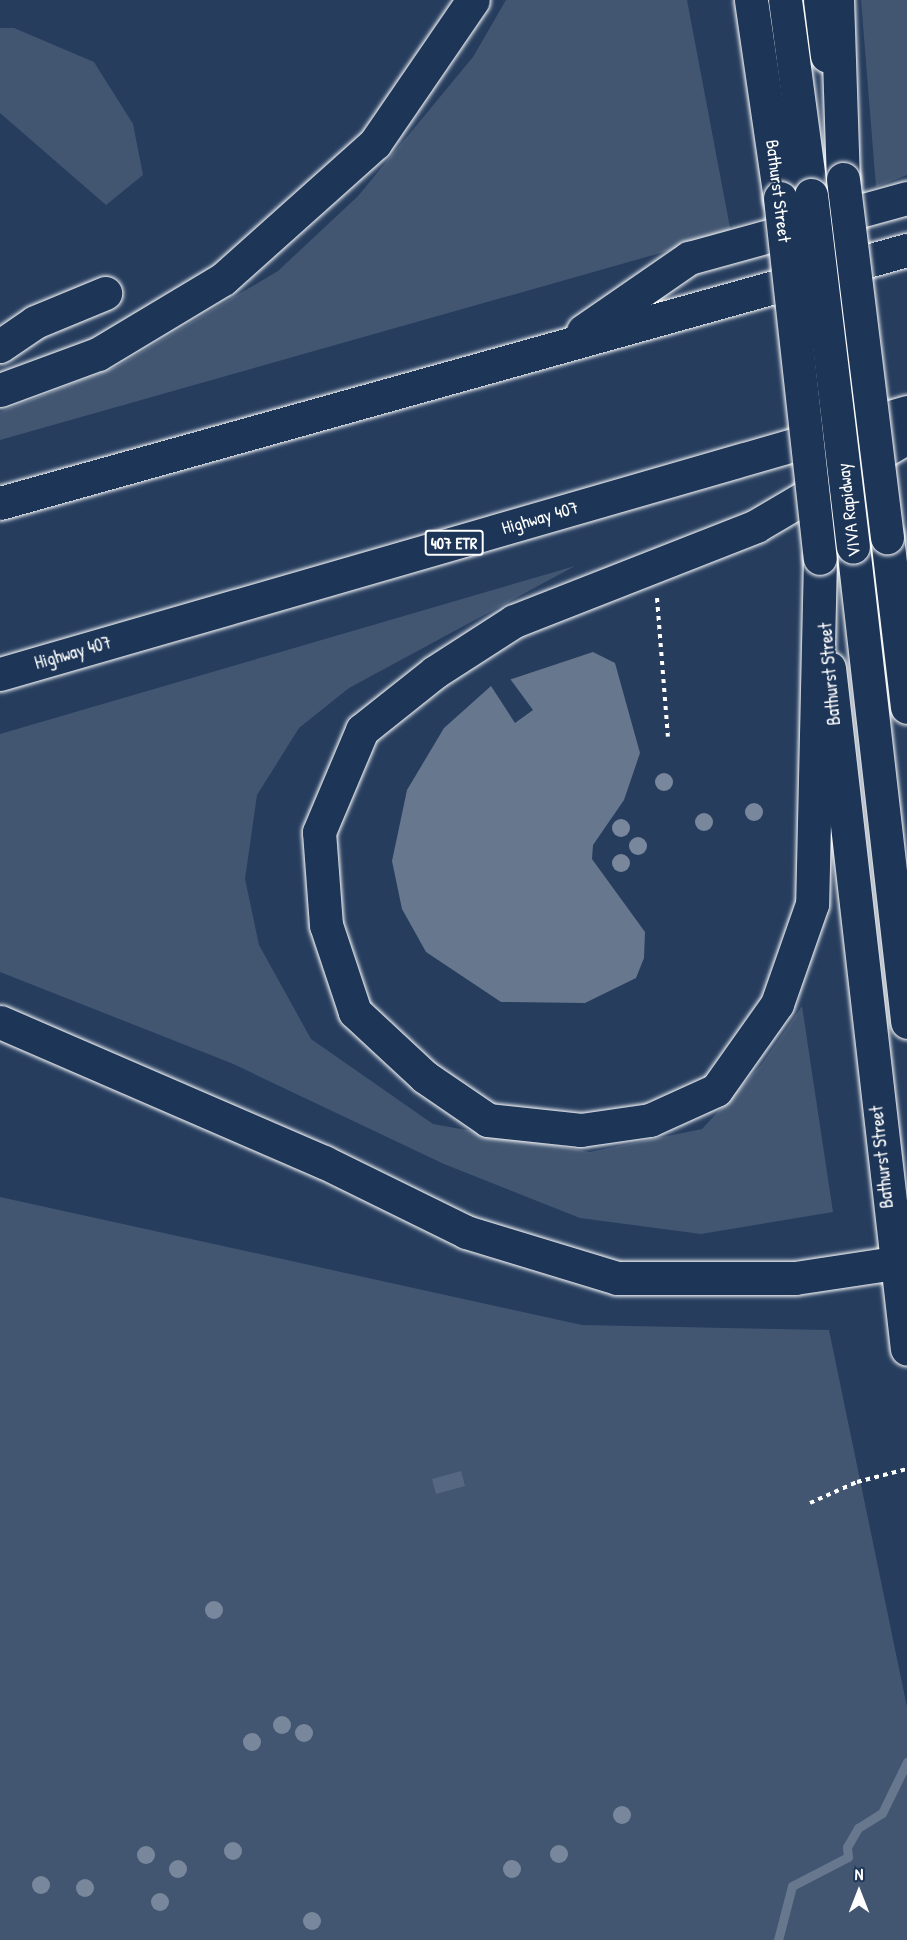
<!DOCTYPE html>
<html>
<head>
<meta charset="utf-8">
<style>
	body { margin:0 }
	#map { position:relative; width:907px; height:1940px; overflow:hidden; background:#263d5e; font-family:"Patrick Hand",sans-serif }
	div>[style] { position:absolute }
	.green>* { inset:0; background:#425672 }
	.water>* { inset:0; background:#67788e }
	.pier>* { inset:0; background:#263d5e }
	.stream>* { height:9px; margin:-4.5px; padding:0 4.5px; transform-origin:4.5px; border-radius:4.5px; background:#67788e }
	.building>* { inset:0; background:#556781 }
	.path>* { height:4px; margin-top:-2px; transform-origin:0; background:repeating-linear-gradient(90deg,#fff 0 4.5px,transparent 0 9px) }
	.roads { filter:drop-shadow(0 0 2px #fff) drop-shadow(0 0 2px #fff) }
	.minor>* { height:33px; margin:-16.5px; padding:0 16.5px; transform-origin:16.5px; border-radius:16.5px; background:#1d3557 }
	.major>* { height:33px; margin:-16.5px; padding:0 16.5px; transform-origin:16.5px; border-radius:16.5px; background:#1d3557 }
	.highway>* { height:33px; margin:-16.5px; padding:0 16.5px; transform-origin:16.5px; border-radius:16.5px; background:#1d3557 }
	.bridges { filter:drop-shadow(0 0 2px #fff) drop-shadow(0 0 2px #fff) }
	.minor-bridge>* { height:33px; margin:-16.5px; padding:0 16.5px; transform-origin:16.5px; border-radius:16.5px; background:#1d3557 }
	.major-bridge>* { height:33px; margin:-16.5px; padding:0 16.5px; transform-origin:16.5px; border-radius:16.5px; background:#1d3557 }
	.trees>* { width:18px; height:18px; margin:-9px; border-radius:50%; background:#79879c }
	span { translate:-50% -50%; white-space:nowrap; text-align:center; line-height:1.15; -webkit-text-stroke:4.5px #1d3557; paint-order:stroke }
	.shield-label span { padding:2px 4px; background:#1d3557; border:2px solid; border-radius:4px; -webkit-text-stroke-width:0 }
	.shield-label { font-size:16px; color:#fff; font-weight:700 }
	.street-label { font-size:18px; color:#fff }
	.north { position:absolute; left:829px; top:1862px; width:60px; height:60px; -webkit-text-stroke:4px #1d3557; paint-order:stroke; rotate:0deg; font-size:16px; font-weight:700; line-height:24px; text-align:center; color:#fff }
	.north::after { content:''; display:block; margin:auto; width:21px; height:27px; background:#fff; clip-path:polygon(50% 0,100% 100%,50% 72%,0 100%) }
</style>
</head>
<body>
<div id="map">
	<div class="green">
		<i style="clip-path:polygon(506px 0,687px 0,731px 233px,0 440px,0 412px,118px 366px,278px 271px,358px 196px,473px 57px)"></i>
		<i style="clip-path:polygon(861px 0,907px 0,907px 175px,876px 187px)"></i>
		<i style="clip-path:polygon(0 28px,14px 28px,94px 62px,133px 124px,143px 175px,106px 205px,0 113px)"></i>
		<i style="clip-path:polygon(575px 566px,349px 688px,299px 728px,257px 795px,245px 879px,259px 945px,311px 1039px,433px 1124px,590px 1152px,702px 1129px,762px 1064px,802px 1006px,833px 1212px,701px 1234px,580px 1218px,444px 1164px,231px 1063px,0 972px,0 734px)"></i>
		<i style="clip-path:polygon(0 1197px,582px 1325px,829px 1330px,907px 1707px,907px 1940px,0 1940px)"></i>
	</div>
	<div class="water">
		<i style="clip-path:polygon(593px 652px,615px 663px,640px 753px,624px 800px,593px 845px,592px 859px,645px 932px,644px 958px,636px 978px,585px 1003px,501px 1002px,426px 952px,402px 909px,392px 861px,407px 790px,444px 728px,491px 686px)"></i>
	</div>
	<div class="pier">
		<i style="clip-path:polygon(508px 676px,533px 710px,515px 723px,491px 686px)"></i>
	</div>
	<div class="stream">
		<i style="left:778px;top:1940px;width:56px;rotate:-75.5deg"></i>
		<i style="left:792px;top:1886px;width:63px;rotate:-27.4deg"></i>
		<i style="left:848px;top:1857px;width:10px;rotate:-96deg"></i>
		<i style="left:847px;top:1847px;width:22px;rotate:-60deg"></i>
		<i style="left:858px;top:1828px;width:28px;rotate:-32deg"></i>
		<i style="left:882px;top:1813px;width:57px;rotate:-63.9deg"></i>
	</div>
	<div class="building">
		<i style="clip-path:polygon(461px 1471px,465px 1486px,436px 1494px,432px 1479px)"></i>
	</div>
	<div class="path">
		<i style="left:657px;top:598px;width:139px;rotate:85.5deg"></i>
		<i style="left:810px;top:1503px;width:51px;rotate:-24.1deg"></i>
		<i style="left:857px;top:1482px;width:52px;rotate:-14.6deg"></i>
	</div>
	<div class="roads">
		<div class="minor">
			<i style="left:785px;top:0;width:197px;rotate:82.4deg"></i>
			<i style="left:0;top:346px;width:42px;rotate:-34.4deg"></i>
			<i style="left:35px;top:322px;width:76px;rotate:-22.5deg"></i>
			<i style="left:853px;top:546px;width:479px;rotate:83.5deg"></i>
		</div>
		<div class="major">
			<i style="left:751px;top:0;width:200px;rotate:81.7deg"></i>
			<i style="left:820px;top:0;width:56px;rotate:82.9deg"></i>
			<i style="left:887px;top:537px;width:171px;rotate:83.3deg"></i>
			<i style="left:829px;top:668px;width:685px;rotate:83.47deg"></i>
		</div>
		<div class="highway">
			<i style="left:837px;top:0;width:179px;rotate:88.1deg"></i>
			<i style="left:583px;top:331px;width:129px;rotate:-34.6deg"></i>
			<i style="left:689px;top:258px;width:226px;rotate:-15.4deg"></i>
			<i style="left:0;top:390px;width:104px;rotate:-20.2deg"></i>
			<i style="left:98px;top:354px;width:146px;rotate:-31deg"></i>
			<i style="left:223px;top:279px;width:204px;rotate:-41.8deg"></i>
			<i style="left:375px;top:143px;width:173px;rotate:-55.6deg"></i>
			<i style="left:0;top:503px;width:942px;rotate:-15.59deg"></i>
			<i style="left:820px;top:558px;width:346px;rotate:91.3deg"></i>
			<i style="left:812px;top:904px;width:106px;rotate:109.3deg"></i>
			<i style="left:777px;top:1004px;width:105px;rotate:125.3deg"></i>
			<i style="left:716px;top:1090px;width:72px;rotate:155.6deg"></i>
			<i style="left:650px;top:1120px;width:70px;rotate:171.8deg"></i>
			<i style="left:581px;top:1130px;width:94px;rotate:-173.9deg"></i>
			<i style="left:488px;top:1120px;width:76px;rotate:-145.7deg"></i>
			<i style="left:425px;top:1077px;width:96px;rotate:-137.1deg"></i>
			<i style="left:355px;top:1012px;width:92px;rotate:-108.4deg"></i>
			<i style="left:326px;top:925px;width:93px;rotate:-94.3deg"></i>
			<i style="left:319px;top:832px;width:111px;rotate:-67.1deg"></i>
			<i style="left:362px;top:730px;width:93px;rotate:-38.5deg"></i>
			<i style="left:435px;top:672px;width:94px;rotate:-32.8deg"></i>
			<i style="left:514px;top:621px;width:260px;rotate:-21.4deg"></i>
			<i style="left:756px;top:526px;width:175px;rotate:-30.5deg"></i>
			<i style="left:0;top:674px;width:944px;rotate:-16.11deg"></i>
			<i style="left:0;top:1022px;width:353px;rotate:23.4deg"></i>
			<i style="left:324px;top:1162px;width:158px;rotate:26.2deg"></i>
			<i style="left:466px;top:1232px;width:158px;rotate:16.9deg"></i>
			<i style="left:617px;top:1278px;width:178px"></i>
			<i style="left:795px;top:1278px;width:113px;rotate:-8.6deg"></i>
		</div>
	</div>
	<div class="bridges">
		<div class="minor-bridge">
			<i style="left:811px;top:195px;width:354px;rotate:83.2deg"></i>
		</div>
		<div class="major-bridge">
			<i style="left:843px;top:179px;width:361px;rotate:83deg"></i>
			<i style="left:780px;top:198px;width:362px;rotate:83.7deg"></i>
		</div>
	</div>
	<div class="trees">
		<i style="left:664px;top:782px"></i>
		<i style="left:754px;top:812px"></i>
		<i style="left:704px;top:822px"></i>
		<i style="left:621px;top:828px"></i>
		<i style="left:638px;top:846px"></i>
		<i style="left:621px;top:863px"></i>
		<i style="left:214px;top:1610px"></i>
		<i style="left:282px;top:1725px"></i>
		<i style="left:304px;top:1733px"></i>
		<i style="left:252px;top:1742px"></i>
		<i style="left:622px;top:1815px"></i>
		<i style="left:233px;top:1851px"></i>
		<i style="left:559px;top:1854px"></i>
		<i style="left:146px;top:1855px"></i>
		<i style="left:178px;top:1869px"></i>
		<i style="left:512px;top:1869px"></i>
		<i style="left:41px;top:1885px"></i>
		<i style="left:85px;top:1888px"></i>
		<i style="left:160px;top:1902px"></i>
		<i style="left:312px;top:1921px"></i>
	</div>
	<div class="shield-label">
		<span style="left:454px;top:543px">407 ETR</span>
	</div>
	<div class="street-label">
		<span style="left:778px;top:191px;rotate:83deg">Bathurst Street</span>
		<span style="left:849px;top:510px;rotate:-97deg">VIVA Rapidway</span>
		<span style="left:540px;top:518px;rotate:-16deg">Highway 407</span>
		<span style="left:73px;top:653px;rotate:-16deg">Highway 407</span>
		<span style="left:830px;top:674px;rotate:-95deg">Bathurst Street</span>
		<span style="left:882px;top:1157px;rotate:-96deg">Bathurst Street</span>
	</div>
	<div class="north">N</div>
</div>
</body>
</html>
